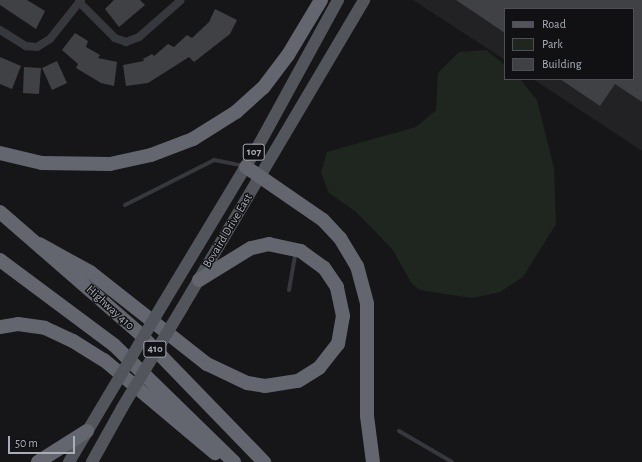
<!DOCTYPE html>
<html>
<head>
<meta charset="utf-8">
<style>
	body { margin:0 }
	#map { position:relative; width:642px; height:462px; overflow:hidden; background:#161618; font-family:"Alegreya Sans",sans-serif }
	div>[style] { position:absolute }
	.built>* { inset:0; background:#222225 }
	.green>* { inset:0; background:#1e261f }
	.building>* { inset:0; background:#404145 }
	.service>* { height:4px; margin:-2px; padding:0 2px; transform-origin:2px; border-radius:2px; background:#37383d }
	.minor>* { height:8px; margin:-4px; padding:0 4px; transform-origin:4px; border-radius:4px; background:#37383d }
	.primary>* { height:12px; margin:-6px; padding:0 6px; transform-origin:6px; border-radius:6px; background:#53555c }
	.motorway>* { height:14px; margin:-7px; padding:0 7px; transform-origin:7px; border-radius:7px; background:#63666e }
	.primary-bridge>* { height:12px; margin:-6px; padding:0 6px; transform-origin:6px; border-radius:6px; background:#53555c }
	span { translate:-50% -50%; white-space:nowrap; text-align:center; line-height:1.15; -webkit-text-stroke:3px #111113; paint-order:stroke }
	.shield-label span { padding:1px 3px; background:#111113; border:1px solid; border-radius:3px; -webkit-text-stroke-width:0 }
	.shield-label { font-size:11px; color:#a8adb8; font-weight:700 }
	.street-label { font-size:12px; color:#a8adb8 }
	.legend { position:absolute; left:504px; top:8px; width:130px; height:72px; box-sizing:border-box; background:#111113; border:1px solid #4d4f55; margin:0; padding:5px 7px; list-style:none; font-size:12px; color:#a8adb8 }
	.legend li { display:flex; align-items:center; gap:8px; height:20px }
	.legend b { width:20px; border:1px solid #4d4f55 }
	.scale { position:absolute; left:8px; top:436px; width:67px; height:18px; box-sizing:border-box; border:2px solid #a8adb8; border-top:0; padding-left:5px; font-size:12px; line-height:14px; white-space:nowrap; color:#a8adb8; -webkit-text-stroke:3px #111113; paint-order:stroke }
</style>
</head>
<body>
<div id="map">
	<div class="built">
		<i style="clip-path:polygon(413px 0,642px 0,642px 151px,533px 79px,633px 79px,633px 9px,505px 9px,505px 60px)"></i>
	</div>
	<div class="green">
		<i style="clip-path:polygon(486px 50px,505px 65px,505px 79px,520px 79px,537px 100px,554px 168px,556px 224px,523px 277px,500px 292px,472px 298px,420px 290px,411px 283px,393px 250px,356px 212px,329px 193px,321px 173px,327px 152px,416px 127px,436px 110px,438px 73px,459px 52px)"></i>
	</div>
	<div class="building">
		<i style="clip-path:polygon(0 0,27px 0,45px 11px,36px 29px,0 5px)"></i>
		<i style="clip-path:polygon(114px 0,140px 0,145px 5px,119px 27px,105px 9px)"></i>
		<i style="clip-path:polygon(456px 0,642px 0,642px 102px,615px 84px,600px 106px,560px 79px,633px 79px,633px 9px,505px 9px,505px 33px)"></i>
		<i style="clip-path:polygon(215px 9px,237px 20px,230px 34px,194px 62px,189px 57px,148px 83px,126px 86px,123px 65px,144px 61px,143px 59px,152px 54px,154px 56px,168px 44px,174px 47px,187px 35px,192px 38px,209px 22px)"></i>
		<i style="clip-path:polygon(75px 33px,88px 41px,86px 47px,100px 55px,98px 58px,117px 62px,114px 86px,101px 83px,76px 68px,78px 64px,62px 50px)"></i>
		<i style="clip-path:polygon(0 57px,21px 66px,12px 89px,0 84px)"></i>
		<i style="clip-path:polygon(57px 61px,67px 83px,52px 90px,42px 68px)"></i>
		<i style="clip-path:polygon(24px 67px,41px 68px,39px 94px,23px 93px)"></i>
	</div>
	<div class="service">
		<i style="left:125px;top:205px;width:100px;rotate:-26.8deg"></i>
		<i style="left:214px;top:160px;width:32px;rotate:11deg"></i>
		<i style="left:289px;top:290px;width:40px;rotate:-80deg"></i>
		<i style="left:399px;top:431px;width:61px;rotate:30.3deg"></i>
	</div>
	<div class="minor">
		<i style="left:79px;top:2px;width:51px;rotate:45deg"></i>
		<i style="left:115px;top:38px;width:12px;rotate:20deg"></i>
		<i style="left:126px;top:42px;width:14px;rotate:-21deg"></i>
		<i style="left:139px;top:37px;width:55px;rotate:-41.3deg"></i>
		<i style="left:0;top:30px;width:31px;rotate:32deg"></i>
		<i style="left:26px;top:46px;width:11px;rotate:5deg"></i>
		<i style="left:37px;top:47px;width:15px;rotate:-32deg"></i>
		<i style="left:50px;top:39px;width:50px;rotate:-51.5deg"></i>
	</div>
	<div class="primary">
		<i style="left:164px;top:302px;width:180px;rotate:-58.9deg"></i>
		<i style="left:257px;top:148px;width:169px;rotate:-61.3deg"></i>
		<i style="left:182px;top:308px;width:358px;rotate:-59.4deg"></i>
		<i style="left:69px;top:462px;width:78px;rotate:-59.2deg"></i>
		<i style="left:92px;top:462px;width:62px;rotate:-60.9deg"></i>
	</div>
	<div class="motorway">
		<i style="left:0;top:153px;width:43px;rotate:13.4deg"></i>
		<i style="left:42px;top:163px;width:68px;rotate:0.8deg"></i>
		<i style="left:110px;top:164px;width:42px;rotate:-12.4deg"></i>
		<i style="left:151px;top:155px;width:45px;rotate:-20.9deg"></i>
		<i style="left:193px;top:139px;width:51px;rotate:-32.1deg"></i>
		<i style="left:236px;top:112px;width:36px;rotate:-42deg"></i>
		<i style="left:263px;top:88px;width:41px;rotate:-52.9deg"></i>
		<i style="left:288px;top:55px;width:64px;rotate:-59deg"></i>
		<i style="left:246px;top:167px;width:93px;rotate:34.5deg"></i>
		<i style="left:323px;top:220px;width:25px;rotate:47deg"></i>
		<i style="left:340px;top:238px;width:33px;rotate:59deg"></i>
		<i style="left:357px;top:266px;width:39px;rotate:75deg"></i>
		<i style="left:367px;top:304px;width:112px;rotate:90deg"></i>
		<i style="left:367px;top:416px;width:46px;rotate:82.6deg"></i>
		<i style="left:0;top:212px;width:184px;rotate:41deg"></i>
		<i style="left:139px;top:333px;width:180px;rotate:45.9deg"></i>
		<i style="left:39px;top:244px;width:58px;rotate:28.8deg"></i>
		<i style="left:90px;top:272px;width:149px;rotate:38.2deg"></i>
		<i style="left:207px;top:364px;width:44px;rotate:25.4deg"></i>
		<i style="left:247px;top:383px;width:18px;rotate:9deg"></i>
		<i style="left:265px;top:386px;width:33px;rotate:-9deg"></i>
		<i style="left:298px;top:381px;width:25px;rotate:-32deg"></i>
		<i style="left:319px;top:368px;width:31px;rotate:-52deg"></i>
		<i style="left:338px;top:344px;width:28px;rotate:-80deg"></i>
		<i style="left:343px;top:316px;width:30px;rotate:-102deg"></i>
		<i style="left:337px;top:287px;width:23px;rotate:-124deg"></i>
		<i style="left:324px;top:268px;width:29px;rotate:-144deg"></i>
		<i style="left:301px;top:251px;width:33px;rotate:-168deg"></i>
		<i style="left:269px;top:244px;width:18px;rotate:167deg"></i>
		<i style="left:251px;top:248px;width:61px;rotate:148.4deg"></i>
		<i style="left:0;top:260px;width:142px;rotate:36.7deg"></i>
		<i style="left:114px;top:345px;width:168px;rotate:44.3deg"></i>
		<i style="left:0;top:327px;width:18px;rotate:-9deg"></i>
		<i style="left:18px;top:324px;width:27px;rotate:8deg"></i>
		<i style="left:45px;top:328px;width:31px;rotate:25deg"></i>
		<i style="left:73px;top:341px;width:36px;rotate:32deg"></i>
		<i style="left:104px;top:360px;width:145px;rotate:40deg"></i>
		<i style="left:38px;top:462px;width:58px;rotate:-32.3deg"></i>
	</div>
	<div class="primary-bridge">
		<i style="left:109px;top:395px;width:108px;rotate:-59.4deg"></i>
		<i style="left:122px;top:408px;width:117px;rotate:-59deg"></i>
	</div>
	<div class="shield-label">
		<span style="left:254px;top:152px">107</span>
		<span style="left:155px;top:349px">410</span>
	</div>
	<div class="street-label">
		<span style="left:228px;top:231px;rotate:-59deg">Bovaird Drive East</span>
		<span style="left:110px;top:308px;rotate:42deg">Highway 410</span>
	</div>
	<ul class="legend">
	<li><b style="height:5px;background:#53555c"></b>Road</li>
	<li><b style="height:11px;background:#1e261f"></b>Park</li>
	<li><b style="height:11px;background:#404145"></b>Building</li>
	</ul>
	<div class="scale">50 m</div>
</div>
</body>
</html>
